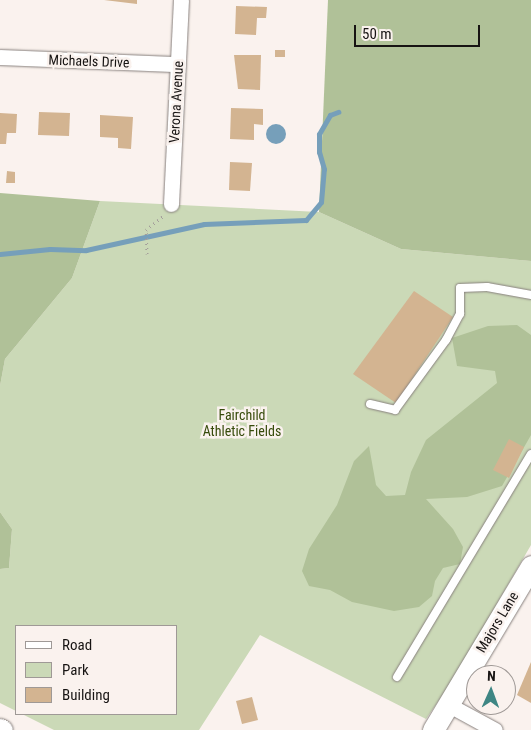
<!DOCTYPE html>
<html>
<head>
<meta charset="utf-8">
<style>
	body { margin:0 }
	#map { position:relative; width:531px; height:730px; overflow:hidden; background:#faf2ee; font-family:"Roboto Condensed",sans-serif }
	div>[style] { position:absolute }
	.green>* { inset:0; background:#cbd9b7 }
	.forest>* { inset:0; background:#b0c198 }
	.water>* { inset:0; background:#769fba }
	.round { border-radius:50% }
	.stream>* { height:5px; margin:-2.5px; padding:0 2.5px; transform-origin:2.5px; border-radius:2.5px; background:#769fba }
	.building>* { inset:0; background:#d3b491 }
	.path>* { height:3px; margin-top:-1.5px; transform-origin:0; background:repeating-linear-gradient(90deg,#a39d9a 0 1px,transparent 0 5px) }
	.roads { filter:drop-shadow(0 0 1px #88817e) drop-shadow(0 0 1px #88817e) }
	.lane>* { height:8px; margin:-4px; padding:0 4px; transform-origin:4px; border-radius:4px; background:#fff }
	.street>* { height:15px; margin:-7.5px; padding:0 7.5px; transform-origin:7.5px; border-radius:7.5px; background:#fff }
	.secondary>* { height:21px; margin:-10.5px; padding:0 10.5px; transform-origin:10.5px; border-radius:10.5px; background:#fff }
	span { translate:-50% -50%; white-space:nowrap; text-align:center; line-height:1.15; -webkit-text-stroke:5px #faf2ee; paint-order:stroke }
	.street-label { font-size:14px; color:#171413 }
	.park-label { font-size:14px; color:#374b0b }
	.legend { position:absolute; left:15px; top:625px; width:162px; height:90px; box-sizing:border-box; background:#faf2ee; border:1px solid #9f9996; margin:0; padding:6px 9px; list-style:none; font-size:15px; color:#171413 }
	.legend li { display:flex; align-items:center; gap:10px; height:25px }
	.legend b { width:25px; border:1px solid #9f9996 }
	.north { position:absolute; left:466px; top:665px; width:50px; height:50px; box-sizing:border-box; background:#faf2ee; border:1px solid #9f9996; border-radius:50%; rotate:2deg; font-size:14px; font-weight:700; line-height:20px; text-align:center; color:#171413 }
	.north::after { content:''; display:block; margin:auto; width:18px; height:22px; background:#3e8684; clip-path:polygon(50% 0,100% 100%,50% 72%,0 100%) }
	.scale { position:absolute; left:354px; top:25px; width:126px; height:22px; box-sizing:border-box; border:2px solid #171413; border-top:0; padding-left:6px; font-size:15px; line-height:18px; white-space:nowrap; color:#171413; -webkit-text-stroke:4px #faf2ee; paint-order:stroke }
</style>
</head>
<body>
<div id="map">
	<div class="green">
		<i style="clip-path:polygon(100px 201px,319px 212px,401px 249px,531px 261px,531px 545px,453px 680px,426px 719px,260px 635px,199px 730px,54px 730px,22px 714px,176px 714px,176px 626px,16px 626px,16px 711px,0 703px,0 569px,9px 568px,12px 529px,0 512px,0 386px,5px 359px,72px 278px)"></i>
	</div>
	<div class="forest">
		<i style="clip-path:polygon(328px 0,531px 0,531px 261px,401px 249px,319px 212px)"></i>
		<i style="clip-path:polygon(0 193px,100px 201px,72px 278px,5px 359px,0 386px)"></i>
		<i style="clip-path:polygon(517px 325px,531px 335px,531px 435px,502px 486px,467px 497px,426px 499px,453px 529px,463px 547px,460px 564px,443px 568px,435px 581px,432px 596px,419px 607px,394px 611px,352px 602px,330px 590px,309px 586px,302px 571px,309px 549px,337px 505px,354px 461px,369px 446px,376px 485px,386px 496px,405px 495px,411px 472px,426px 440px,497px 383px,495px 371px,457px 366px,452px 338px,488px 326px)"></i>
		<i style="clip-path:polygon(0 512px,12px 529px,9px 568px,0 569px)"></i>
	</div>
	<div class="water">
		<i class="round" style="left:266px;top:124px;width:20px;height:20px"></i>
	</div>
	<div class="stream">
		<i style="left:0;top:254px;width:50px;rotate:-5.7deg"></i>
		<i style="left:50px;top:249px;width:36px;rotate:2deg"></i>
		<i style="left:86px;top:250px;width:121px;rotate:-12.4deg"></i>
		<i style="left:204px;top:224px;width:102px;rotate:-2.2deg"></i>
		<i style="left:306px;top:220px;width:23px;rotate:-50deg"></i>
		<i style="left:321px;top:202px;width:33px;rotate:-85deg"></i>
		<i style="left:324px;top:169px;width:18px;rotate:-106deg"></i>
		<i style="left:319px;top:152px;width:18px;rotate:-90deg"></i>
		<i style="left:319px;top:134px;width:22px;rotate:-60deg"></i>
		<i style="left:330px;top:115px;width:9px;rotate:-21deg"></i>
	</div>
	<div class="building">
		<i style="clip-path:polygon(104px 0,137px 0,137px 4px)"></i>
		<i style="clip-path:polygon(236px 6px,267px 7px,266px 18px,257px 18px,256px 35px,235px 34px)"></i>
		<i style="clip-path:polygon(275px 50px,285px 50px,285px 57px,275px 57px)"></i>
		<i style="clip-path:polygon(234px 55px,261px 55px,260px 90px,238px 89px)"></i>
		<i style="clip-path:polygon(231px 108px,263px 109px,263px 125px,254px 124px,254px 140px,230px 139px)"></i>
		<i style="clip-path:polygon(39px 112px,70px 113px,69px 136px,38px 135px)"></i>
		<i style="clip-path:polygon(0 113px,17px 114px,16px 133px,7px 133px,6px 144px,0 144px)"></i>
		<i style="clip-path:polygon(100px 115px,133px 117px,131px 149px,118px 148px,118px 138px,100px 137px)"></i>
		<i style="clip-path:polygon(230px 162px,252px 163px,250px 191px,229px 190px)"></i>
		<i style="clip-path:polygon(7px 171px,15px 172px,15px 183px,6px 183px)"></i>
		<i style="clip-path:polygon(414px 291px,453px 317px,396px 403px,353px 374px)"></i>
		<i style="clip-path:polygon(509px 439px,524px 447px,509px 478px,493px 470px)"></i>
		<i style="clip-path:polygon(531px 662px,531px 703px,517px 695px)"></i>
		<i style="clip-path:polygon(252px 697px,258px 720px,242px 724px,236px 701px)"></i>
	</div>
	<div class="path">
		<i style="left:147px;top:254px;width:24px;rotate:-92deg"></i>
		<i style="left:146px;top:230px;width:22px;rotate:-39deg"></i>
	</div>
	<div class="roads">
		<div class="lane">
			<i style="left:370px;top:404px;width:26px;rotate:13deg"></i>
			<i style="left:395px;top:410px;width:87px;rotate:-53.9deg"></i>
			<i style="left:446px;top:340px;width:30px;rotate:-62deg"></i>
			<i style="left:460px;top:314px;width:26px;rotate:-90deg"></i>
			<i style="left:460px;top:288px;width:27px;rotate:-2deg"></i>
			<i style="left:487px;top:287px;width:45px;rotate:10.3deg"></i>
			<i style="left:397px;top:677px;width:260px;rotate:-59deg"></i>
		</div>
		<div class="street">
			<i style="left:0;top:57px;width:178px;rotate:2.3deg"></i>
			<i style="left:171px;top:204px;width:204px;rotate:-87.2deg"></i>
			<i style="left:449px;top:705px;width:52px;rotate:28.5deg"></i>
		</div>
		<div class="secondary">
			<i style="left:0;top:729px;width:2px;rotate:27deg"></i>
			<i style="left:433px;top:730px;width:191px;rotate:-59.1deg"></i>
		</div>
	</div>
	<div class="street-label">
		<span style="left:89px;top:61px;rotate:2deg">Michaels Drive</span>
		<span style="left:176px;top:102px;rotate:-87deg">Verona Avenue</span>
		<span style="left:497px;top:622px;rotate:-59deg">Majors Lane</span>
	</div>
	<div class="park-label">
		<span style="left:242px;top:423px">Fairchild<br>Athletic Fields</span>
	</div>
	<ul class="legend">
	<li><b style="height:6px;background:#fff"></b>Road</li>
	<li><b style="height:14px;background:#cbd9b7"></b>Park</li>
	<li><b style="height:14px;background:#d3b491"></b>Building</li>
	</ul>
	<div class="north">N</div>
	<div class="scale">50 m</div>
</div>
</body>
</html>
